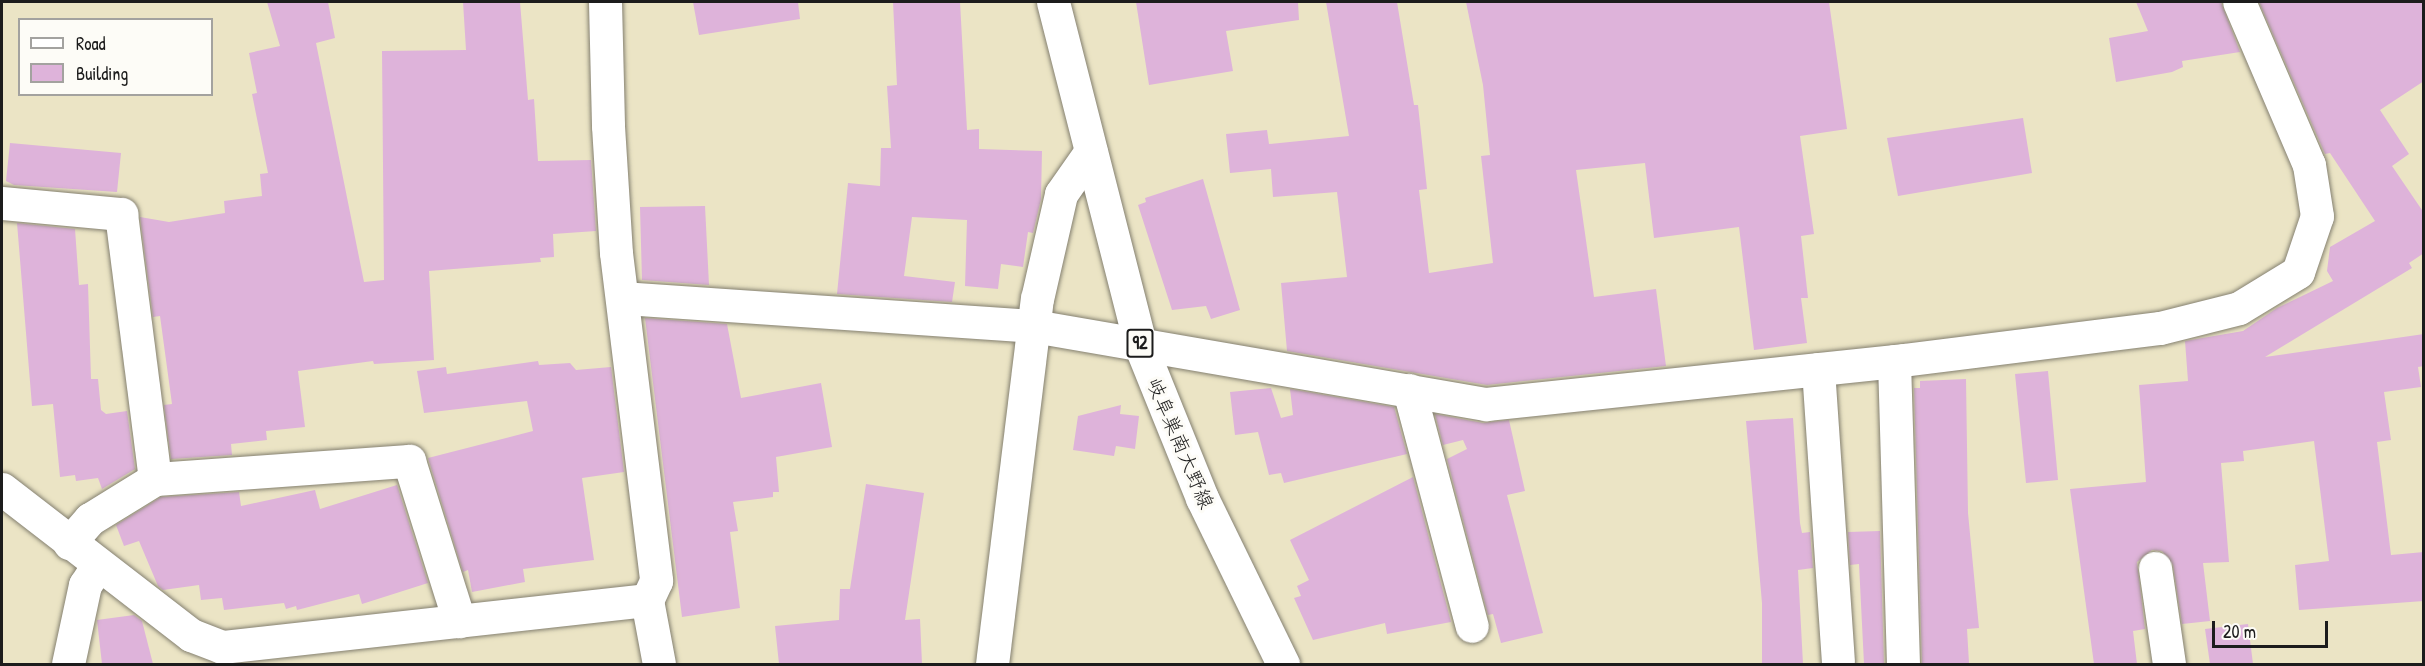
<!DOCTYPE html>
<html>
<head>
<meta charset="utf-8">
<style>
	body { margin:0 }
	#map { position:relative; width:2425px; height:666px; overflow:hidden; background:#ebe4c5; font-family:"Patrick Hand","Klee One",sans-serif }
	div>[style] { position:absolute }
	.building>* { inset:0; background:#deb3da }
	.roads { filter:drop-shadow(0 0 2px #848070) drop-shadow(0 0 2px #848070) }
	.minor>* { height:33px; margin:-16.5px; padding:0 16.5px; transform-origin:16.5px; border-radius:16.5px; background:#fff }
	.primary>* { height:33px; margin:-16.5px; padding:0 16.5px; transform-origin:16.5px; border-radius:16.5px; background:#fff }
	span { translate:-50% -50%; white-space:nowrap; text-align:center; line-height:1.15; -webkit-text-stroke:6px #fdfcf7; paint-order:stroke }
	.shield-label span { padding:2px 4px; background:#fdfcf7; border:2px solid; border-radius:4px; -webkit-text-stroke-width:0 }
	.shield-label { font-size:18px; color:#1c1c1c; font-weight:700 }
	.street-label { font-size:20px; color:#1c1c1c }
	.frame { position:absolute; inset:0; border:3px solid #1c1c1c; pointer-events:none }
	.legend { position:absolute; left:18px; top:18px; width:195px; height:78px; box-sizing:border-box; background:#fdfcf7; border:2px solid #a3a29f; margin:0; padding:8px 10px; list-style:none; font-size:18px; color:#1c1c1c }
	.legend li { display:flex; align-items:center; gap:12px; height:30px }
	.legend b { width:30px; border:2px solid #a3a29f }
	.scale { position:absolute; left:2212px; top:621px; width:116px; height:27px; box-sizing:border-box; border:3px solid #1c1c1c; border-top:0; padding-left:8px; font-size:18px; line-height:21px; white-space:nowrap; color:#1c1c1c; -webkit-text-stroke:4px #fdfcf7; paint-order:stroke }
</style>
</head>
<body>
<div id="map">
	<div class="building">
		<i style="clip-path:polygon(267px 2px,328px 2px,335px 38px,316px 43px,364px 282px,384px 280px,382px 51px,466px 50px,463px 2px,520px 2px,528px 100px,534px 99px,538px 161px,591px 160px,596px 231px,553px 234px,554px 257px,540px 258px,541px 262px,429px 271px,434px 360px,374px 364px,373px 361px,298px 371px,305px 427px,266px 431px,267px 440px,231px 444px,232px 455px,171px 459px,164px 405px,172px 404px,160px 316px,153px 317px,140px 217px,169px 222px,225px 213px,224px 201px,262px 196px,260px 174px,268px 173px,252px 94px,257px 93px,249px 53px,280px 46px)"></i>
		<i style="clip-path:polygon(693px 2px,798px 2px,800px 19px,699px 35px)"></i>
		<i style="clip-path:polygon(893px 2px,960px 2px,967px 130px,979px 129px,979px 149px,1042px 151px,1041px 199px,1033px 233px,1028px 232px,1023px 267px,1001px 264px,998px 289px,965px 286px,967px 220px,912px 217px,904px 276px,955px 282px,952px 302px,837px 294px,848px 183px,880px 186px,881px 148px,891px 148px,887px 86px,897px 85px)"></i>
		<i style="clip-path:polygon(1136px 2px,1298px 2px,1299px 20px,1226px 31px,1233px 71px,1149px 85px)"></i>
		<i style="clip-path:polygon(1326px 2px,1397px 2px,1414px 105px,1418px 105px,1427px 189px,1419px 190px,1429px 273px,1493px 263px,1481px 156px,1490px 155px,1483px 85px,1466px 2px,1829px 2px,1847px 129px,1800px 136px,1814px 234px,1801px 236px,1808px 298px,1801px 298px,1807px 343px,1754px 350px,1739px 227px,1654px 238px,1645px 163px,1576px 170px,1594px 297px,1656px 289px,1666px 366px,1487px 385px,1287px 351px,1281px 283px,1347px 277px,1337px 192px,1273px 197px,1271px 169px,1230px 173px,1226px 134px,1267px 130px,1269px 144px,1349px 136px)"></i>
		<i style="clip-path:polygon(2136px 2px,2221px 2px,2240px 52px,2182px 61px,2183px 67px,2172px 72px,2116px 82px,2109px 38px,2148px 31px)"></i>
		<i style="clip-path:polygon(2259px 2px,2424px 2px,2424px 81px,2380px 110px,2409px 154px,2392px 166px,2424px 213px,2424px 253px,2409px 263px,2412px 268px,2265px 357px,2424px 334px,2424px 366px,2418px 367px,2421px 387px,2384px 392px,2391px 440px,2377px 442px,2391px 555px,2424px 552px,2424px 601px,2299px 610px,2295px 565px,2329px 561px,2314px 441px,2243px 451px,2244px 461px,2221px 463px,2229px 562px,2203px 563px,2210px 621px,2182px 624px,2173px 565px,2162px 551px,2152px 550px,2137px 562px,2145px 629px,2133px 631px,2137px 664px,2094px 664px,2070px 489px,2146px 482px,2139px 385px,2188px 381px,2185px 341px,2243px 331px,2277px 308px,2333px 281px,2327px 271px,2330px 247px,2375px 221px,2330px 153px,2325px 154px)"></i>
		<i style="clip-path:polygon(2023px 118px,2032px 173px,1898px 196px,1887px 138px)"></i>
		<i style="clip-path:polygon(10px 143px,121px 153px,117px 192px,14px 185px,6px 181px)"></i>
		<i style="clip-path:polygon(1203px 179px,1240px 310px,1211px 319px,1206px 306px,1172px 310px,1138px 205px,1146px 202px,1145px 198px)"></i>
		<i style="clip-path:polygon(705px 206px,709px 285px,642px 280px,640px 207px)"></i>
		<i style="clip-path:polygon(17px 223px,75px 229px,79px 285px,88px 284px,91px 379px,98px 379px,101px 410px,106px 414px,127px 411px,135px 469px,102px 489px,98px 478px,76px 481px,75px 475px,60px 477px,53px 404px,32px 406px)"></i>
		<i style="clip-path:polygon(645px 318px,727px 324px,741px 398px,821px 383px,832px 447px,776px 457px,779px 492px,773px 492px,773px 497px,733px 502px,738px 531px,730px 532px,740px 608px,682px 617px)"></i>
		<i style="clip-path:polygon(538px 361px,539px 365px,570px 363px,576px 370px,611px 367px,624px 472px,582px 478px,594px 560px,523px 569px,525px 582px,472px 592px,468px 570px,463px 572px,428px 458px,533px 431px,527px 401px,424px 413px,417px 371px,446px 367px,447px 374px)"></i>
		<i style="clip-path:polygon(2048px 371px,2058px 480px,2026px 483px,2015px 374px)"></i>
		<i style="clip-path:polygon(1966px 379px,1968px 513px,1979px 628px,1967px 629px,1969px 663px,1922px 664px,1914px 388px,1920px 388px,1920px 381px)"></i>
		<i style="clip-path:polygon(1271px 388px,1281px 418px,1293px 415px,1290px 389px,1394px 407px,1407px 454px,1284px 483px,1281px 473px,1269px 475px,1258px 432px,1235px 435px,1230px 392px)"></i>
		<i style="clip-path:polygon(1121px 405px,1120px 414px,1139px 416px,1135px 449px,1116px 446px,1114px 456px,1073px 450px,1078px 416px)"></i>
		<i style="clip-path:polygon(1435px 414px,1483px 423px,1509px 420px,1525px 491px,1507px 495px,1543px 633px,1501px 643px,1493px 614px,1488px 615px,1447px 459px,1467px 449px,1463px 440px,1443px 445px)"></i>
		<i style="clip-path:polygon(1793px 418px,1800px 523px,1802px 533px,1810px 532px,1813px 568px,1798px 570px,1803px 664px,1762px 664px,1762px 603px,1746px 421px)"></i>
		<i style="clip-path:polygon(1413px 477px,1451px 622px,1387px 634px,1385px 623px,1313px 640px,1294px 598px,1301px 596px,1297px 586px,1309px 580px,1290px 540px)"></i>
		<i style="clip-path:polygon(866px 484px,924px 493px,905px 620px,920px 619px,922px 664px,779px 664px,775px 626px,839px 620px,840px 589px,850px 589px)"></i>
		<i style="clip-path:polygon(397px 485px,428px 583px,362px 604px,359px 594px,297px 610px,296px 606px,286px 609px,284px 603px,224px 610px,222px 598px,201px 600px,199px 585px,163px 590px,158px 586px,139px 541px,124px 546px,116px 525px,161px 497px,239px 492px,241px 506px,315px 490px,320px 509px)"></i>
		<i style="clip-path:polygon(1880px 531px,1884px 664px,1864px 664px,1859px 564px,1850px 565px,1848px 532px)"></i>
		<i style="clip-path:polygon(134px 615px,142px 621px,153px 664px,102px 664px,97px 620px)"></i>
		<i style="clip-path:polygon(2248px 624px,2253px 664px,2210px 664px,2205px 629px)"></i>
	</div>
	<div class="roads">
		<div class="minor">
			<i style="left:605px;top:2px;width:124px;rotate:88.6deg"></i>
			<i style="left:608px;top:126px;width:127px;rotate:86.4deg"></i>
			<i style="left:616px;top:253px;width:330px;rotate:83deg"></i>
			<i style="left:656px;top:581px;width:21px;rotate:115deg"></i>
			<i style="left:647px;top:600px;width:65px;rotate:79.4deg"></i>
			<i style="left:2px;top:203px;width:120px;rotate:5.3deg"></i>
			<i style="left:121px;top:214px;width:267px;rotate:82.7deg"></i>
			<i style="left:623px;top:298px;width:412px;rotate:3.9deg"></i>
			<i style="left:1034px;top:326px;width:459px;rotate:9.8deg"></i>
			<i style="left:1486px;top:404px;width:419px;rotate:-6deg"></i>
			<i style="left:1903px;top:360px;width:259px;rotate:-7.1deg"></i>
			<i style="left:2160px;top:328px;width:81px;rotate:-14.2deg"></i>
			<i style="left:2239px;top:308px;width:69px;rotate:-31.4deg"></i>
			<i style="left:2298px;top:272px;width:59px;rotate:-71.3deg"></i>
			<i style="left:2317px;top:216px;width:52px;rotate:-98.9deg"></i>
			<i style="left:2309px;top:165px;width:177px;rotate:-113.2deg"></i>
			<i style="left:1894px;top:361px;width:303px;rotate:88.3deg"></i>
			<i style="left:1818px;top:369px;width:293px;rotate:86.1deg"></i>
			<i style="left:1409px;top:390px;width:244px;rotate:75.1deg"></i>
			<i style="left:2px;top:489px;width:239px;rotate:37.7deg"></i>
			<i style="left:191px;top:635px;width:33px;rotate:21deg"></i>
			<i style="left:222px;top:647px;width:428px;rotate:-6.3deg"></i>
			<i style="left:69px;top:543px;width:32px;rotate:-49deg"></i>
			<i style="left:90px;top:519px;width:76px;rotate:-31.6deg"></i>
			<i style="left:155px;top:479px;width:255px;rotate:-4.1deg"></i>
			<i style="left:409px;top:461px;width:168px;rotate:72.6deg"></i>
			<i style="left:2155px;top:568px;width:97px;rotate:81.7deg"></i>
			<i style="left:68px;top:664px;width:81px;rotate:-77.9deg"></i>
			<i style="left:85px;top:585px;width:24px;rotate:-57deg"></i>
			<i style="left:992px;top:664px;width:368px;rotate:-83deg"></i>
			<i style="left:1037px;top:299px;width:108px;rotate:-77.1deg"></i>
			<i style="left:1061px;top:194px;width:52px;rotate:-55.1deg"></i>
		</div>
		<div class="primary">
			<i style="left:1053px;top:2px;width:356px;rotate:75.7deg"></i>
			<i style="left:1141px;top:347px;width:163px;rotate:68deg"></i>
			<i style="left:1202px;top:498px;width:185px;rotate:64deg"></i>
		</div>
	</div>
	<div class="shield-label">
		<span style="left:1140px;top:343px">92</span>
	</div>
	<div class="street-label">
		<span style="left:1181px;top:443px;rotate:67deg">岐阜巣南大野線</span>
	</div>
	<div class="frame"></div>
	<ul class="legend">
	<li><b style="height:8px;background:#fff"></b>Road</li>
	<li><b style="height:16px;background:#deb3da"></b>Building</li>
	</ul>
	<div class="scale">20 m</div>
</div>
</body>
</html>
